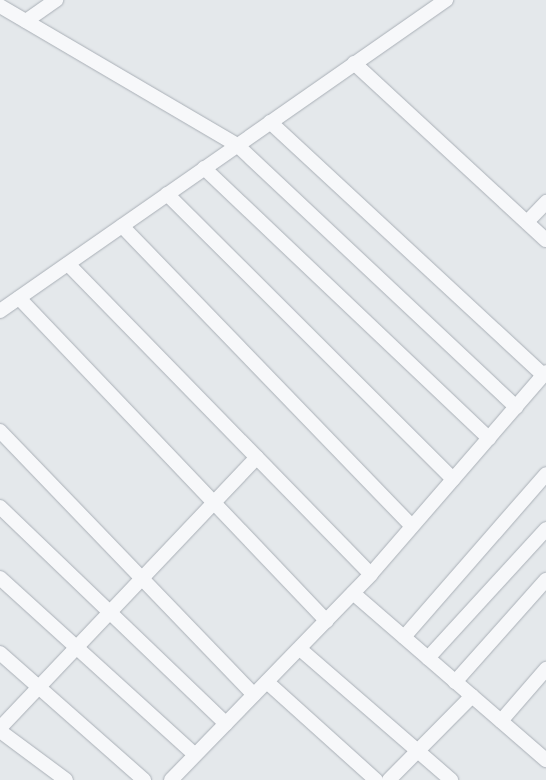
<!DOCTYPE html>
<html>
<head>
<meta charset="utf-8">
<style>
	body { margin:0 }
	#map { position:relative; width:546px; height:780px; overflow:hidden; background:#e4e8eb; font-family:"PT Sans",sans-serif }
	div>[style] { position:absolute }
	.roads { filter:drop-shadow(0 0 1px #a9afb6) drop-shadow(0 0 1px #a9afb6) }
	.minor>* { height:14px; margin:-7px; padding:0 7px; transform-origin:7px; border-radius:7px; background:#f7f8fa }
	span { translate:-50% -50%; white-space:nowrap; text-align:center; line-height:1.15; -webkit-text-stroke:4.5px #f4f6f9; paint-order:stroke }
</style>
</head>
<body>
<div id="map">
	<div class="roads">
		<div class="minor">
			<i style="left:0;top:6px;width:275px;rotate:30.4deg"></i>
			<i style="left:237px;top:145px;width:383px;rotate:43.2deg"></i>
			<i style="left:26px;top:21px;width:37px;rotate:-35deg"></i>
			<i style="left:354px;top:63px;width:261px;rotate:42.7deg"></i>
			<i style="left:270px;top:122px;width:372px;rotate:42.8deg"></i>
			<i style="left:204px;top:168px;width:393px;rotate:43.5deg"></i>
			<i style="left:167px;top:194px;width:404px;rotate:44.9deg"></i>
			<i style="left:527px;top:222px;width:28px;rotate:-46deg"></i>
			<i style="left:122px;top:226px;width:417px;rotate:46deg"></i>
			<i style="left:68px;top:264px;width:433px;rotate:45.7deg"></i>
			<i style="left:19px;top:298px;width:446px;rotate:46.4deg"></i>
			<i style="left:0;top:311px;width:544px;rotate:-34.89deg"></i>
			<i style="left:0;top:431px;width:366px;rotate:46.1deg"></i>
			<i style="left:0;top:507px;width:313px;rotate:43.8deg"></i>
			<i style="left:0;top:578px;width:263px;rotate:42.2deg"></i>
			<i style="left:353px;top:593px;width:157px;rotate:40.9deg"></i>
			<i style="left:472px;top:696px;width:118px;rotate:134.7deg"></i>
			<i style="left:404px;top:637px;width:216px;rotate:-48.9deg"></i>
			<i style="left:300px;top:649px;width:200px;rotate:40.9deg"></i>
			<i style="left:0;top:653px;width:192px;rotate:41.4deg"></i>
			<i style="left:428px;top:658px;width:175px;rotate:-47.5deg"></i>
			<i style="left:267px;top:682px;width:147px;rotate:42deg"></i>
			<i style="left:455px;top:682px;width:137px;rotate:-48.3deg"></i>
			<i style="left:472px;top:696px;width:98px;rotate:40.9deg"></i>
			<i style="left:501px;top:721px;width:69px;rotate:-49.1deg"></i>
			<i style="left:0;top:728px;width:373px;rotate:-46.5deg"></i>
			<i style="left:0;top:731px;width:82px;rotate:36.6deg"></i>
			<i style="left:171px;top:780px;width:287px;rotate:-45.8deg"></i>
			<i style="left:371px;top:574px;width:267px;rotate:-49.1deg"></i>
		</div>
	</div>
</div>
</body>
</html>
